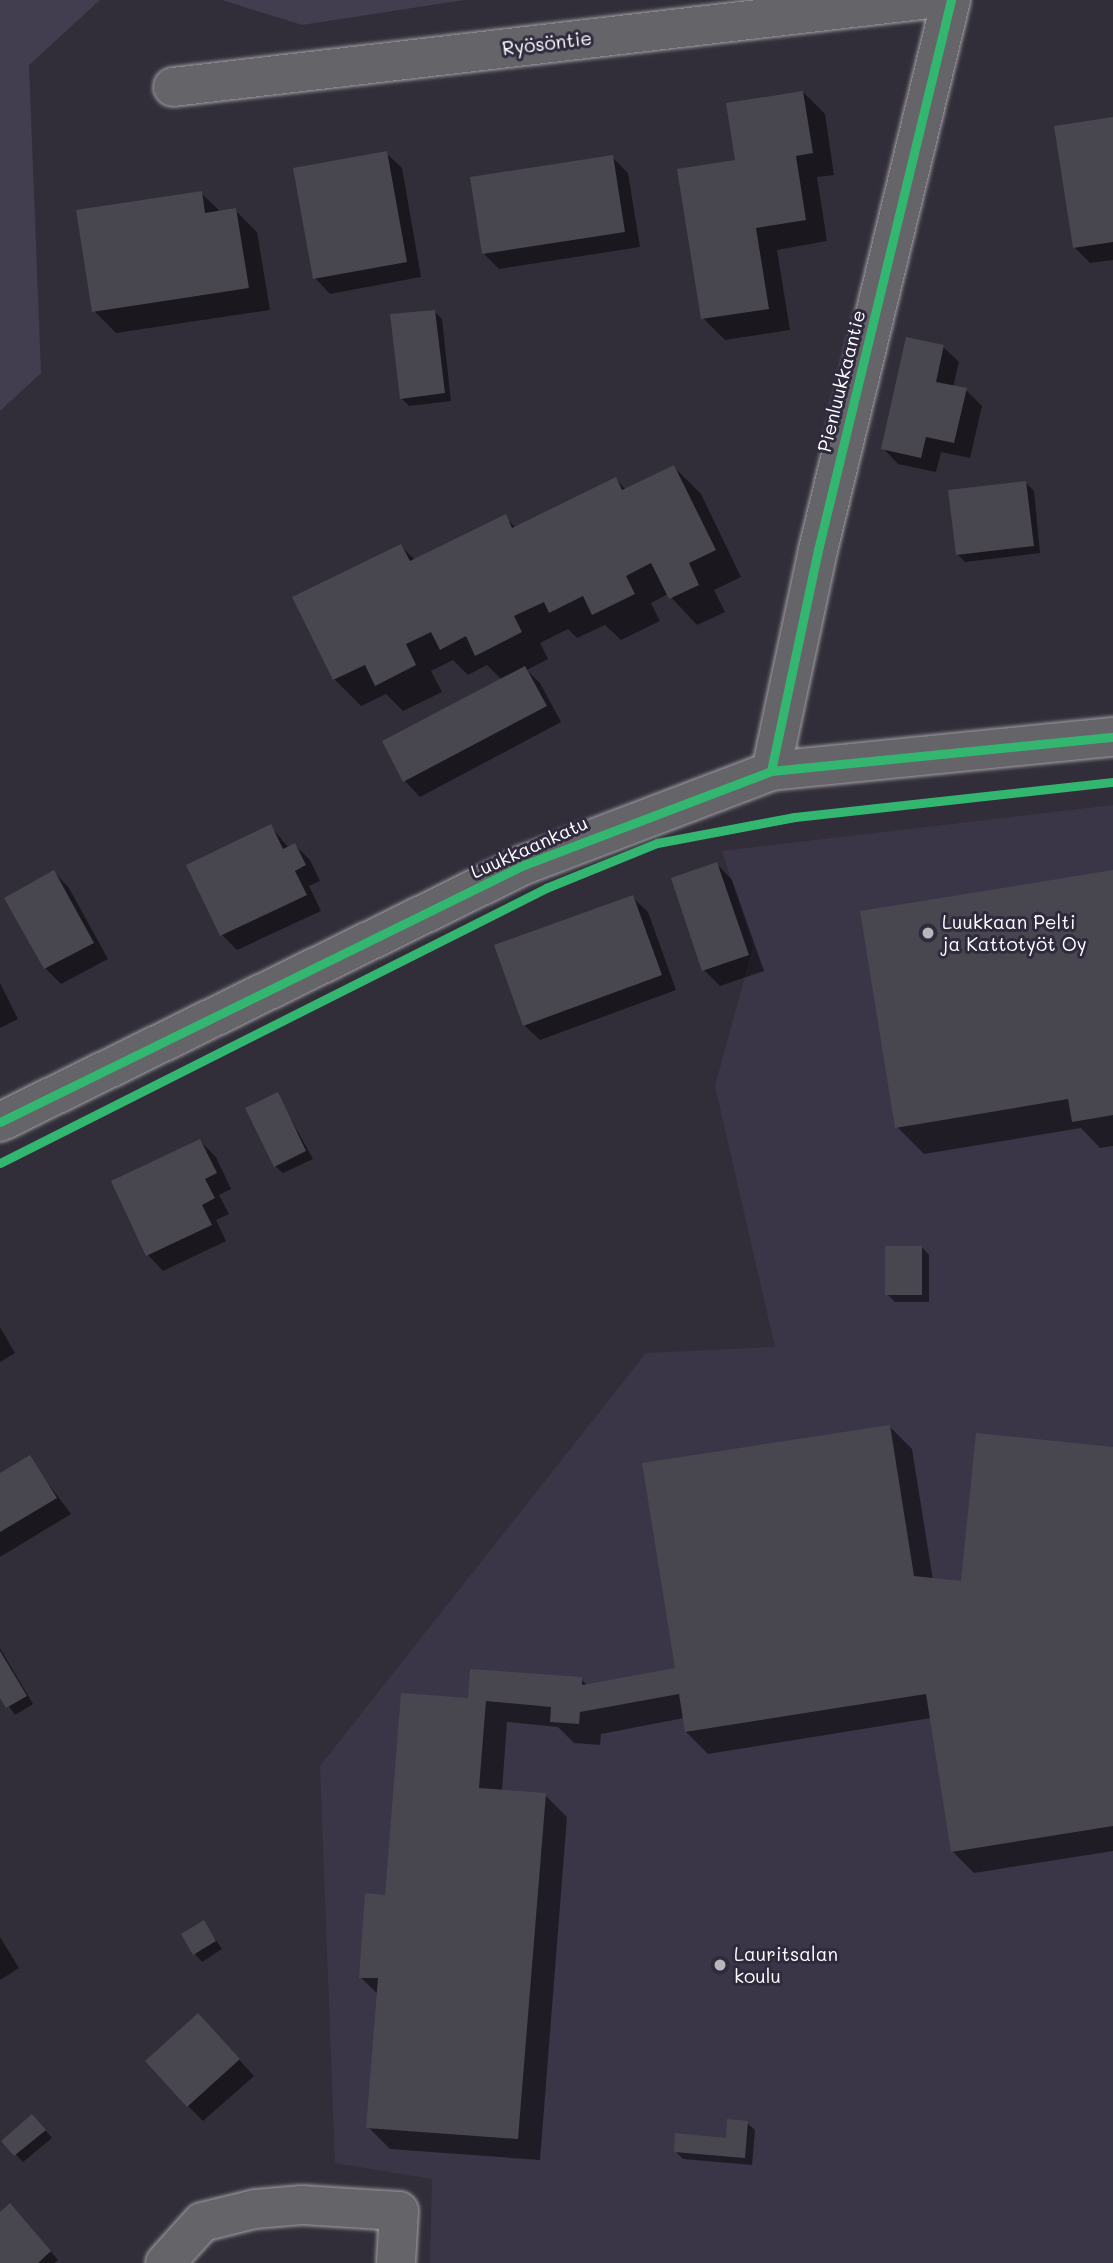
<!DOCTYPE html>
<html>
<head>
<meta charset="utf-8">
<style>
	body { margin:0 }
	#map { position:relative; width:1113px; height:2263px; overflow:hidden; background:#312e39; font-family:Mali,sans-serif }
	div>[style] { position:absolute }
	.built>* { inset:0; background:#3b3647 }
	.green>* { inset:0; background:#433e4f }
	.shadow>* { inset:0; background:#0007 }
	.building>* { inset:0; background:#48464e }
	.roads { filter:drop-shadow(0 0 2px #a2a1a6) drop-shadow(0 0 2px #a2a1a6) }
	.minor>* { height:38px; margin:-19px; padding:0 19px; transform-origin:19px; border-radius:19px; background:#656469 }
	.cycleway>* { height:9px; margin:-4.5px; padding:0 4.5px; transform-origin:4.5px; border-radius:4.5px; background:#33b770 }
	.dots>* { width:19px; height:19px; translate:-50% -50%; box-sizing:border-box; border:4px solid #2f2a3d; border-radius:50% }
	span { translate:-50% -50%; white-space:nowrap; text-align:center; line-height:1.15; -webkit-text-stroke:6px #2f2a3d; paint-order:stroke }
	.street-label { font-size:19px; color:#fff }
	.poi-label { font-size:19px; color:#fff }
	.left { translate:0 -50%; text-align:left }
</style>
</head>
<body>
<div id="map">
	<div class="built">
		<i style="clip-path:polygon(1113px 805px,1113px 2263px,430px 2263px,432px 2179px,335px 2163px,320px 1766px,646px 1353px,775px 1347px,715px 1086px,753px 947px,722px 851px)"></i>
	</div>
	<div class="green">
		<i style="clip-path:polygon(0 0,100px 0,29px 65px,41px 373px,0 411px)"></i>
		<i style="clip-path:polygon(222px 0,464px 0,302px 25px)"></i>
	</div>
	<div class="shadow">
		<i style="clip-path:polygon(803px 92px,825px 114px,834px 175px,817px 177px,827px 241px,777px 250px,790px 330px,725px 340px,703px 318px,737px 161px)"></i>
		<i style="clip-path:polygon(1113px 119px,1113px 260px,1090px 263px,1074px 247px)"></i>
		<i style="clip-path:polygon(386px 153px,402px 168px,421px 277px,330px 294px,315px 278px)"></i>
		<i style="clip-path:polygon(612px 157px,628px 173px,640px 247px,499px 269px,484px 254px)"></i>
		<i style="clip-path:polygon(201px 193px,221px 212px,235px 210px,257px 232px,270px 310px,116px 333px,94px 311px)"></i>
		<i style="clip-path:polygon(434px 311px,442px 319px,451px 401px,409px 406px,401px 398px)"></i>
		<i style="clip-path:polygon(943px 347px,959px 362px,953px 387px,966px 390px,982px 406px,970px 458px,941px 452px,936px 472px,898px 464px,883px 448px)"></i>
		<i style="clip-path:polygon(674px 467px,701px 494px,741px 577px,714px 590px,725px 612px,697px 625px,668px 594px,651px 603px,660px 621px,621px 640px,605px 625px,577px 638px,568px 629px,540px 643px,548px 659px,527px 670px,540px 683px,561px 722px,420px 797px,405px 781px,384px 742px,502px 680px,487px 665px,468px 675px,453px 660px,431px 671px,442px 692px,403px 711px,386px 694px,361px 706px,334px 679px,401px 546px,415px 560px,505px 517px,516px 528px,616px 479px,626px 490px)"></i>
		<i style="clip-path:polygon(1026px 483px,1034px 491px,1040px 553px,965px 562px,957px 554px)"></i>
		<i style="clip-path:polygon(271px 827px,289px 848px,295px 845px,310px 860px,320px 881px,309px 886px,321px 911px,237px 950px,222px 935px)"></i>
		<i style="clip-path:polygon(717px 864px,732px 880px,764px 971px,720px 986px,704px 970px,673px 879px)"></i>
		<i style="clip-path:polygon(54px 872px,69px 888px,108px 959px,61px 984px,45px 968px)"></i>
		<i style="clip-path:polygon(1113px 872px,1113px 1146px,1100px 1148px,1081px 1128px,924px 1154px,897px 1127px)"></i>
		<i style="clip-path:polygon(632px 897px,648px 912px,676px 990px,540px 1040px,524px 1025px)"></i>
		<i style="clip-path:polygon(0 983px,18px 1019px,0 1028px)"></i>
		<i style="clip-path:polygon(277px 1094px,313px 1159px,283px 1173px,275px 1166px)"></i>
		<i style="clip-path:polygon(200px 1141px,216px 1157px,231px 1189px,219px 1195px,229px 1214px,216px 1220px,226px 1241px,163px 1271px,148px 1255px,113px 1182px)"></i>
		<i style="clip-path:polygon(922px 1247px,929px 1255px,929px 1302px,895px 1302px,887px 1294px)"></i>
		<i style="clip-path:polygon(0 1327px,15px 1353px,0 1362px)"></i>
		<i style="clip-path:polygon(890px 1427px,912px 1449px,933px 1580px,963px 1583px,1113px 1449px,1113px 1851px,974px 1873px,952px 1851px,931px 1718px,708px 1754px,686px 1732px,684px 1718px,601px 1734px,600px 1745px,574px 1743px,558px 1727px,507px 1722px,502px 1791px,545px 1795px,567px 1817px,540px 2160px,390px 2149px,368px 2127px,379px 1995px,360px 1977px,387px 1896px,470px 1700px,581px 1679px,588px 1686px,677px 1669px)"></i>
		<i style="clip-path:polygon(29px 1458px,71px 1514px,0 1557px,0 1475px)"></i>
		<i style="clip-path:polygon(0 1648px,33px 1704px,15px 1715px,0 1694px)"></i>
		<i style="clip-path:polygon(204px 1923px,222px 1949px,202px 1962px,195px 1954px)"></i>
		<i style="clip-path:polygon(0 1937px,19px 1968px,0 1980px)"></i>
		<i style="clip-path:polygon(213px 2031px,254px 2076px,203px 2121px,188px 2106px)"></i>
		<i style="clip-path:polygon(747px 2123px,755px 2130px,752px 2165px,683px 2159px,675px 2151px,727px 2140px)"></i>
		<i style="clip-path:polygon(40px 2124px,52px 2138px,23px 2162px,3px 2141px)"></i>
		<i style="clip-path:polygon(18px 2213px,58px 2260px,54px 2263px,0 2263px,0 2214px)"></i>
	</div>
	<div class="building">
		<i style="clip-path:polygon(803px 91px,813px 153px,796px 156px,806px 220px,756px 228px,769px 309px,701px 319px,677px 169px,735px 160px,726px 103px)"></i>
		<i style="clip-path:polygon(1113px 117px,1113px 242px,1073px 248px,1054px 126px)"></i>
		<i style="clip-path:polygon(387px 151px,407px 262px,313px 279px,293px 168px)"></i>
		<i style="clip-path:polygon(613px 155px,625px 232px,482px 254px,470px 177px)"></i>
		<i style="clip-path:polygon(202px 191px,205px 213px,236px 208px,249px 288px,92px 312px,76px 210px)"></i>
		<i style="clip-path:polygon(435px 310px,445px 393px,400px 399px,390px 314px)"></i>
		<i style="clip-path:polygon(906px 337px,944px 345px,936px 382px,967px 388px,954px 443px,926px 437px,921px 458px,881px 449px)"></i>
		<i style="clip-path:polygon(674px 465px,716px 550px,689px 563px,699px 585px,669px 599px,651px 563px,626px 576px,635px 594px,592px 615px,583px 596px,549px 613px,544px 602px,514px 616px,522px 632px,475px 656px,466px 636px,440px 650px,431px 632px,406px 644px,416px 665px,375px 686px,365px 665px,333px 680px,292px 597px,401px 544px,410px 561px,506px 514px,512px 528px,616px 477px,622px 490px)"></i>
		<i style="clip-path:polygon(1026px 481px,1034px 546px,956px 555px,948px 490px)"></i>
		<i style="clip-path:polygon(525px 666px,547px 706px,403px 782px,382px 741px)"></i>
		<i style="clip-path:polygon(271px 824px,283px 849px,295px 843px,306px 865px,295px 871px,307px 895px,220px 936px,186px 865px)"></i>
		<i style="clip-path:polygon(717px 862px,749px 955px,702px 971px,671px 878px)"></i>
		<i style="clip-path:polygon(54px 870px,94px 943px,44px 969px,4px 898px)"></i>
		<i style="clip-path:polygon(1113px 870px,1113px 1115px,1072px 1122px,1068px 1099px,895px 1128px,860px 911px)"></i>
		<i style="clip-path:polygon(633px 895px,662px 975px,523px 1026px,494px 945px)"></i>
		<i style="clip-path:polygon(278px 1092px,306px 1151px,274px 1167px,245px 1108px)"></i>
		<i style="clip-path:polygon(200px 1139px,217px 1173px,205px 1179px,215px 1198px,202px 1205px,212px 1225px,146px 1256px,111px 1181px)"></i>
		<i style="clip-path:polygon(885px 1246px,922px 1246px,922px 1295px,885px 1295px)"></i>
		<i style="clip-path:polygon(890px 1425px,914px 1576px,961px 1581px,976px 1433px,1113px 1447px,1113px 1826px,951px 1852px,926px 1694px,685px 1732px,679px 1694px,580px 1712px,579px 1724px,550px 1722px,551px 1707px,486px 1701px,479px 1788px,546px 1793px,518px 2139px,366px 2128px,378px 1978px,359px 1978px,365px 1893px,385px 1895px,401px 1693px,468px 1698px,470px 1669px,582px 1677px,582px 1685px,675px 1668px,642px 1463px)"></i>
		<i style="clip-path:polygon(30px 1455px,57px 1498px,0 1532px,0 1473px)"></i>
		<i style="clip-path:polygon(0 1651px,27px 1696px,6px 1708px,0 1698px)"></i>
		<i style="clip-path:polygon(204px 1920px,216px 1941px,193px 1955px,181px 1934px)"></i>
		<i style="clip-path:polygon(198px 2013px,240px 2059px,187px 2107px,145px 2061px)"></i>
		<i style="clip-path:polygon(32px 2114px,46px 2130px,14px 2156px,1px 2141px)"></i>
		<i style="clip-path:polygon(727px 2119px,748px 2121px,745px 2158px,674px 2152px,675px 2133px,726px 2138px)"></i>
		<i style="clip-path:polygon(10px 2203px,51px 2251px,38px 2263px,0 2263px,0 2212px)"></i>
	</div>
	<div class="roads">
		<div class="minor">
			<i style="left:173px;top:87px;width:753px;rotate:-6.63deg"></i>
			<i style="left:771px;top:771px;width:226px;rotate:-78deg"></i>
			<i style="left:818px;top:550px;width:566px;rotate:-76.41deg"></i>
			<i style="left:0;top:1122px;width:584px;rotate:-26.13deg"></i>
			<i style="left:524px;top:865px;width:264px;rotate:-20.8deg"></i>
			<i style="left:771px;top:771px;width:344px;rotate:-5.7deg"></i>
			<i style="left:165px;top:2263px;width:55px;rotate:-47.9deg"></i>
			<i style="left:202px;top:2222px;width:55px;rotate:-13.8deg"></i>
			<i style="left:255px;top:2209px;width:47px;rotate:-4.9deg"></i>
			<i style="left:302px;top:2205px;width:97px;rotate:3.5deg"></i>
			<i style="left:399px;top:2211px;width:52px;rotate:93.3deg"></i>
		</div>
	</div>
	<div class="cycleway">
		<i style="left:771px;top:771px;width:226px;rotate:-78deg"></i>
		<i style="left:818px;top:550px;width:566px;rotate:-76.41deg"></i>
		<i style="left:0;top:1122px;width:584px;rotate:-26.13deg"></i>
		<i style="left:524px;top:865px;width:264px;rotate:-20.8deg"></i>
		<i style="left:771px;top:771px;width:344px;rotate:-5.7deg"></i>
		<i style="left:0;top:1163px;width:611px;rotate:-26.73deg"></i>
		<i style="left:546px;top:888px;width:120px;rotate:-22.1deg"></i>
		<i style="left:657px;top:843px;width:140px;rotate:-10.7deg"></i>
		<i style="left:795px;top:817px;width:320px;rotate:-6.3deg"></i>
	</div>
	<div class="dots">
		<i style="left:928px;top:933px;background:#b7b6ba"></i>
		<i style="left:720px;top:1965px;background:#b7b6ba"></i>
	</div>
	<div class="street-label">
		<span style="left:547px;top:43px;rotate:-7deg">Ryösöntie</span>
		<span style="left:841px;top:381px;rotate:-76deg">Pienluukkaantie</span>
		<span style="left:529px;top:847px;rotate:-24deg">Luukkaankatu</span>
	</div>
	<div class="poi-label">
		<span class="left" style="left:942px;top:933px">Luukkaan Pelti<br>ja Kattotyöt Oy</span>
		<span class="left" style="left:734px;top:1965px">Lauritsalan<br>koulu</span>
	</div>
</div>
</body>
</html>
